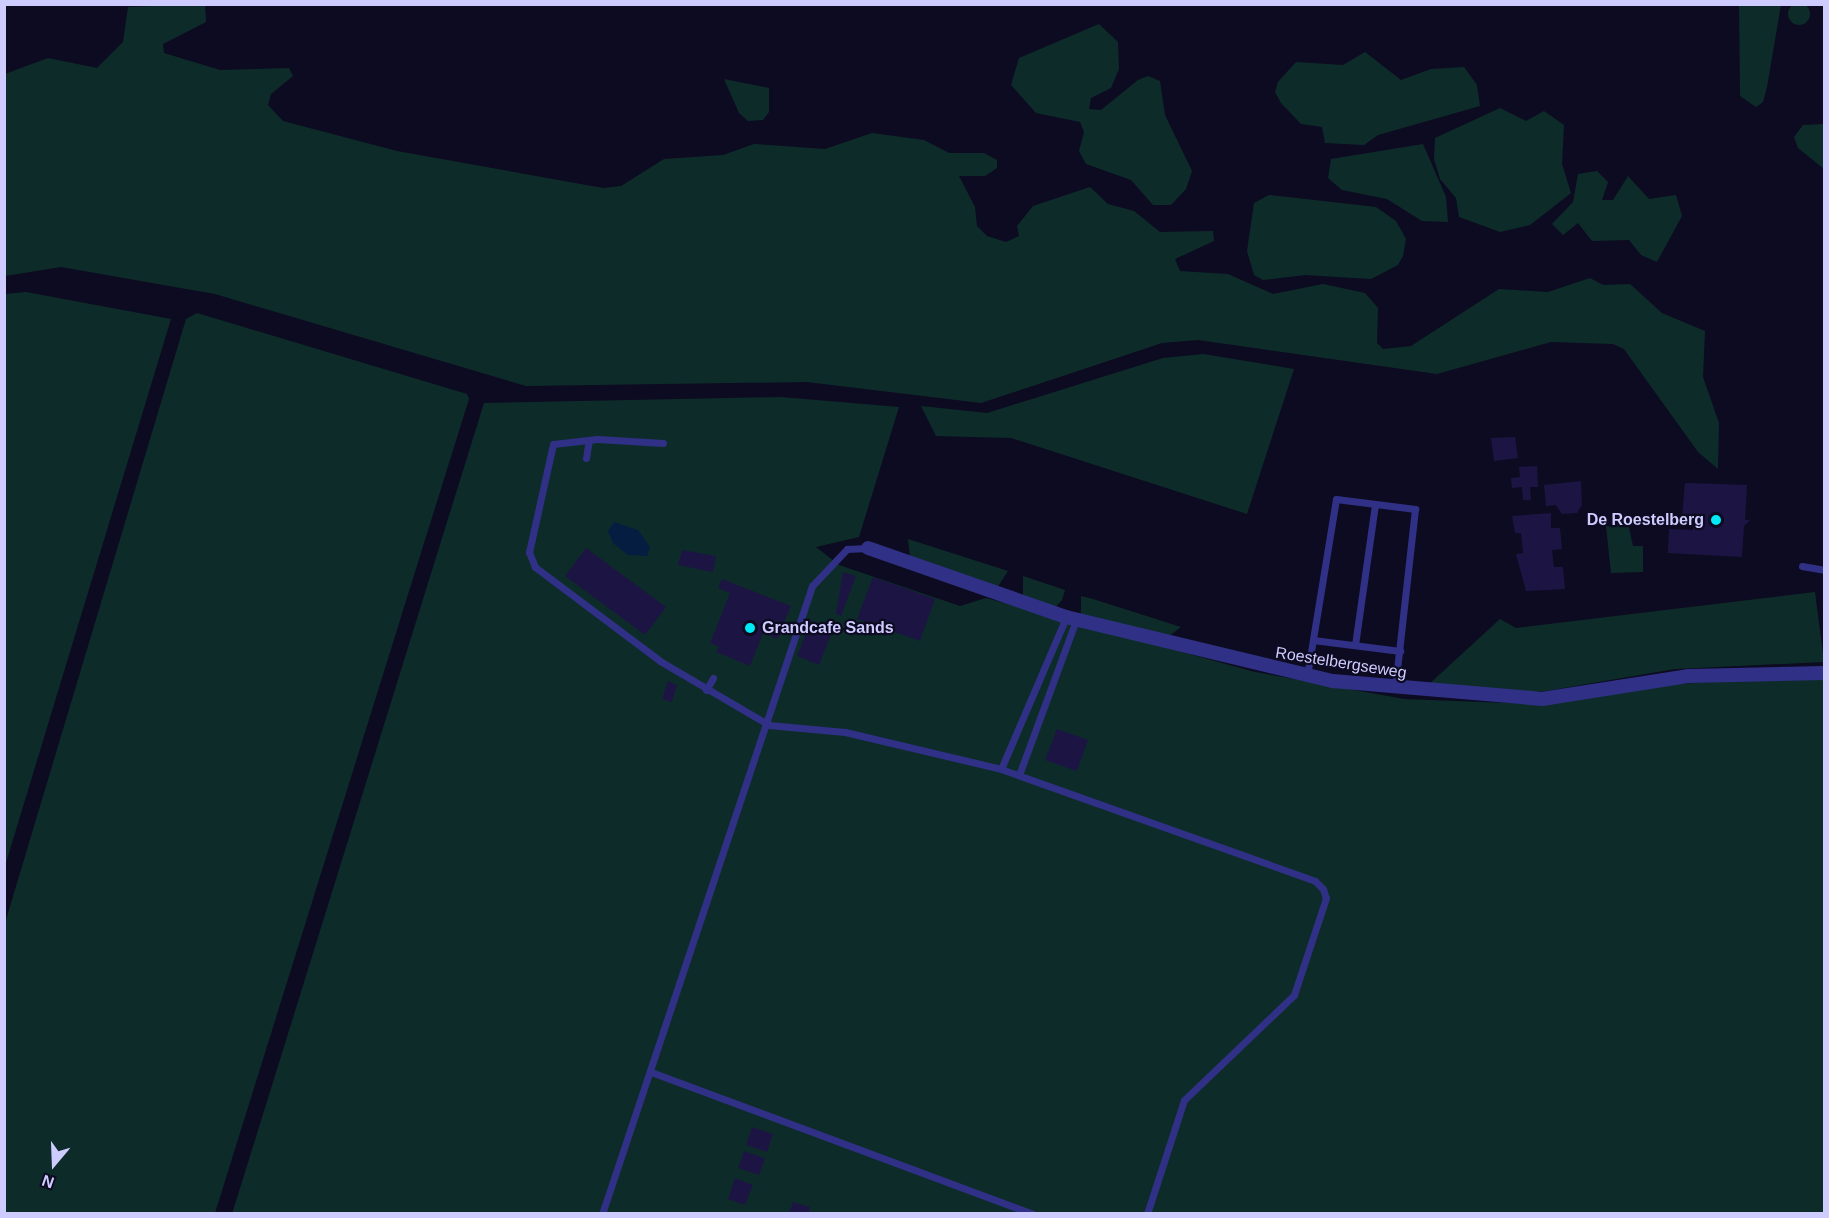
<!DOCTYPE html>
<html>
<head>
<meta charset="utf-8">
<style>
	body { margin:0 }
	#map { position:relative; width:1829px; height:1218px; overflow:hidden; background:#0d0b21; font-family:Helvetica,sans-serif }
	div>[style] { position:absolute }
	.green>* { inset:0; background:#0d2c29 }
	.round { border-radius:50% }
	.water>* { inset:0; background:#041d41 }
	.building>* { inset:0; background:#1c1544 }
	.service>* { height:7px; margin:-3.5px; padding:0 3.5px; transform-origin:3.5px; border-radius:3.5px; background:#303186 }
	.minor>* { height:14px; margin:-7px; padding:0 7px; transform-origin:7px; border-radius:7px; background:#303186 }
	.dots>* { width:16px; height:16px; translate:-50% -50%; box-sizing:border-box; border:3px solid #0d0b21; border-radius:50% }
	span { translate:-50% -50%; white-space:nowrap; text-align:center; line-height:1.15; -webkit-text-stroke:4.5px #0d0b21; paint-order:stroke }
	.poi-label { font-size:16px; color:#cecbff; font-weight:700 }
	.right { translate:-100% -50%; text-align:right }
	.left { translate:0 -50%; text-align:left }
	.street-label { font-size:16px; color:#cecbff }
	.frame { position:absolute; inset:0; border:6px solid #cecbff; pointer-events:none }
	.north { position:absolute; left:24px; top:1134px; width:60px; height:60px; -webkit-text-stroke:4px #0d0b21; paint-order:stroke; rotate:199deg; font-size:16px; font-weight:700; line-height:24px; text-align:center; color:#cecbff }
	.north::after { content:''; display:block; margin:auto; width:21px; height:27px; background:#cecbff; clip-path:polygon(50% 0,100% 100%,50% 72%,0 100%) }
</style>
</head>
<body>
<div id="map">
	<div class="green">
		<i class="round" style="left:1788px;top:3px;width:22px;height:22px"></i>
		<i style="clip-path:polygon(205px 4px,206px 22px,163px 44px,164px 53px,220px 70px,289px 68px,293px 76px,271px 94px,268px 105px,283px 121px,397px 151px,603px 188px,621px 186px,664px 159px,723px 155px,754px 144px,825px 149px,872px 133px,924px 140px,949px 153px,984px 153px,997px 160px,997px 168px,985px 176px,959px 176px,975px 207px,977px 226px,987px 236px,1006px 242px,1019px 236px,1017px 226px,1033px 206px,1090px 187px,1108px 204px,1134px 211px,1160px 232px,1213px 231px,1214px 241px,1175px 259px,1180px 271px,1228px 274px,1273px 294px,1323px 284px,1365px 293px,1378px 308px,1377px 343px,1383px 349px,1411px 346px,1499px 289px,1548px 292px,1590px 278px,1603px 285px,1630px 284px,1662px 313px,1705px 331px,1703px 377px,1719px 423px,1718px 469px,1698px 452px,1624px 349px,1613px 344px,1551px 342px,1437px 374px,1198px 340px,1162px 343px,981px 403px,807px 382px,526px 386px,215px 294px,61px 267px,5px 276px,5px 74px,48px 58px,97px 68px,123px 42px,128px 7px)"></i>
		<i style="clip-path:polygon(1739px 5px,1781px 5px,1767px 87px,1763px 102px,1756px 107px,1740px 96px)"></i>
		<i style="clip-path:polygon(1099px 24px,1118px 42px,1119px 69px,1111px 88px,1091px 98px,1089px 109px,1101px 110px,1138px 80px,1148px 76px,1160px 81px,1165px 115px,1192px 171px,1186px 189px,1171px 205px,1153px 205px,1131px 180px,1086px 164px,1079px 151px,1084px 132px,1080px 122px,1036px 113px,1011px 85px,1019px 58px)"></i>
		<i style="clip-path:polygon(1365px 52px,1401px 80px,1431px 69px,1464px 67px,1477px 85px,1480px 106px,1378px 135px,1364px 145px,1325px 143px,1322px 127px,1301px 124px,1281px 103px,1275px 92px,1278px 82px,1296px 62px,1343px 65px)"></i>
		<i style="clip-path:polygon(724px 79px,769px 88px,769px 112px,763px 120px,748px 121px,739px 113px)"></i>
		<i style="clip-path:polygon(1500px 108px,1526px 121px,1544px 111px,1564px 125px,1562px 164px,1571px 193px,1530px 225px,1500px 232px,1459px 217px,1456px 198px,1440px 179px,1434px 159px,1435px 138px)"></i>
		<i style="clip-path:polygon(1824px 124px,1824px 169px,1798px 148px,1794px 137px,1803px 125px)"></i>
		<i style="clip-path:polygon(1423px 144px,1446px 197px,1448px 222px,1422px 221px,1387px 199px,1342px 190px,1328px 178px,1331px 159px)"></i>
		<i style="clip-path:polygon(1597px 171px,1608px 182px,1602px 200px,1613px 200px,1628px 176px,1649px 199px,1676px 195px,1682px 216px,1657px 262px,1641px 255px,1629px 240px,1592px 241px,1578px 223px,1563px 235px,1552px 224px,1573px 202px,1578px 174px)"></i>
		<i style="clip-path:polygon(1269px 195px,1376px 207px,1396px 221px,1406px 239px,1403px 256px,1398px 265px,1371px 279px,1305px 275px,1263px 280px,1254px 275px,1247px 251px,1254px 203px)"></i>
		<i style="clip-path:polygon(26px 292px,171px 319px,5px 866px,4px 294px)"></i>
		<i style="clip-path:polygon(197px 313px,467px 394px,469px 399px,215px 1213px,5px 1213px,5px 923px,186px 319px)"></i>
		<i style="clip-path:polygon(1203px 354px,1294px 369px,1247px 514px,1011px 438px,936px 436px,921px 406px,987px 413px,1163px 358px)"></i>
		<i style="clip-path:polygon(781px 397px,899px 407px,859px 537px,816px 547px,839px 565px,960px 606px,986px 598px,1255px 672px,1404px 699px,1532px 704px,1674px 684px,1824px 677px,1824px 1213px,232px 1214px,484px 403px)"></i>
		<i style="clip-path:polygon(1626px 514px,1633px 546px,1643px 546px,1643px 572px,1611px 573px,1606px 526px,1615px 527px,1618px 515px)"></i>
		<i style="clip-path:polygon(908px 539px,1008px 571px,997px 588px,910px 557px)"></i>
		<i style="clip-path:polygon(1023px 576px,1065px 590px,1062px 600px,1055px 608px,1023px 597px)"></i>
		<i style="clip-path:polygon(1815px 592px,1824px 662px,1675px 669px,1546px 691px,1483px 695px,1427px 686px,1500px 619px,1516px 628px)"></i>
		<i style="clip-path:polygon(1081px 596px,1093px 599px,1181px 627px,1168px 637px,1081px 615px)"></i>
	</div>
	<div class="water">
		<i style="clip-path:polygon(614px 522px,638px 530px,650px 547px,647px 556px,628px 555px,613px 543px,608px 531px)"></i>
	</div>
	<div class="building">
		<i style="clip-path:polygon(1515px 437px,1518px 458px,1494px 461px,1491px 438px)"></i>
		<i style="clip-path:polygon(1537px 466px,1538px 487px,1530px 487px,1531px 500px,1523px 500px,1522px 487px,1512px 488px,1511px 478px,1520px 477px,1519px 467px)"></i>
		<i style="clip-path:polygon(1581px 481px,1582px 505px,1577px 513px,1562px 514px,1556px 505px,1546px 506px,1544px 485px)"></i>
		<i style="clip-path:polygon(1685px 483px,1747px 485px,1745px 520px,1750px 520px,1744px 526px,1742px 557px,1668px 553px,1669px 529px,1693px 530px,1693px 518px,1682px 517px)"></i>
		<i style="clip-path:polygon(1551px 513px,1551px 528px,1560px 528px,1562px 549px,1552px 550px,1554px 567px,1563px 567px,1565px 589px,1526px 591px,1516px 554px,1523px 553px,1521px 533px,1515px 533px,1512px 516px)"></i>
		<i style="clip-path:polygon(586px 548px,666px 607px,645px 635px,565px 576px)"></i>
		<i style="clip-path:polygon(682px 550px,716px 556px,713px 572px,678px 565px)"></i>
		<i style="clip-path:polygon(843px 572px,856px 576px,841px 616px,836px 614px)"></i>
		<i style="clip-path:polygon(873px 577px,935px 599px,920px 641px,857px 619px)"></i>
		<i style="clip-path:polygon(722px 579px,791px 606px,777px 639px,763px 633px,750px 666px,716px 652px,719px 647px,710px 643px,730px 593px,718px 588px)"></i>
		<i style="clip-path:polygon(811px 621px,833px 630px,819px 665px,797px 656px)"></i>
		<i style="clip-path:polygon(668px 681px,677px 685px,672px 702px,662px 699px)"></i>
		<i style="clip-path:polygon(1057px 729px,1088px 740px,1077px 771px,1045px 760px)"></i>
		<i style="clip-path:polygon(752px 1127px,773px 1134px,767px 1152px,746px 1145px)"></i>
		<i style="clip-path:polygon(744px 1151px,765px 1158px,759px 1175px,738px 1168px)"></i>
		<i style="clip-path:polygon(735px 1178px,753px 1185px,745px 1205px,728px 1199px)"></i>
		<i style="clip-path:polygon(793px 1202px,810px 1207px,808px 1214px,789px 1214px)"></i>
	</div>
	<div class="service">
		<i style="left:663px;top:443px;width:66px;rotate:-176.5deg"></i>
		<i style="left:597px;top:439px;width:44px;rotate:173.5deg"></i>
		<i style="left:553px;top:444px;width:111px;rotate:102.5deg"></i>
		<i style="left:529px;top:552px;width:16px;rotate:68deg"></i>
		<i style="left:535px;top:567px;width:156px;rotate:36.9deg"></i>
		<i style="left:660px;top:661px;width:126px;rotate:30.4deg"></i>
		<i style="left:769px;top:725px;width:76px;rotate:5.3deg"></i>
		<i style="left:845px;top:732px;width:160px;rotate:13.3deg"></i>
		<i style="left:1001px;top:769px;width:333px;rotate:19.6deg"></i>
		<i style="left:1315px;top:881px;width:11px;rotate:45deg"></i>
		<i style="left:1323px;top:889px;width:9px;rotate:72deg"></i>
		<i style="left:1326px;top:898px;width:102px;rotate:108.3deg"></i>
		<i style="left:1294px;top:995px;width:152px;rotate:136.3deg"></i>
		<i style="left:1184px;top:1100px;width:120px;rotate:108deg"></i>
		<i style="left:586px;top:458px;width:18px;rotate:-81deg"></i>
		<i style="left:1802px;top:566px;width:22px;rotate:10deg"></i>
		<i style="left:1313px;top:640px;width:88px;rotate:7.2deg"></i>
		<i style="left:1355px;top:645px;width:142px;rotate:-81.9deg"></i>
		<i style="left:1307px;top:676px;width:179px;rotate:-80.7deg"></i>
		<i style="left:1336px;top:499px;width:80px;rotate:7.2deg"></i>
		<i style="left:1415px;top:509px;width:179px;rotate:96.4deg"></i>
		<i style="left:706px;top:690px;width:14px;rotate:-60deg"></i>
		<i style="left:1001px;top:769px;width:165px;rotate:-66.8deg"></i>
		<i style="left:1019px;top:775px;width:165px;rotate:-69.8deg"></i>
		<i style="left:651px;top:1072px;width:407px;rotate:20.4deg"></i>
		<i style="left:602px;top:1214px;width:662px;rotate:-71.51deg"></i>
		<i style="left:812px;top:586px;width:51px;rotate:-46.6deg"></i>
		<i style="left:847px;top:549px;width:21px;rotate:-3deg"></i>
	</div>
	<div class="minor">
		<i style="left:868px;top:548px;width:210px;rotate:19.2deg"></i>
		<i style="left:1066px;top:617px;width:275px;rotate:13.5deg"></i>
		<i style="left:1333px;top:681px;width:210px;rotate:4.9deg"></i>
		<i style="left:1542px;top:699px;width:149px;rotate:-8.9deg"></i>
		<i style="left:1689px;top:676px;width:135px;rotate:-1.3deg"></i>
	</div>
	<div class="dots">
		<i style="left:1716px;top:520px;background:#00e9f6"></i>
		<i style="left:750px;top:628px;background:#00e9f6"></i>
	</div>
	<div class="poi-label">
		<span class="right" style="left:1704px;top:520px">De Roestelberg</span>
		<span class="left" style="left:762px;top:628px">Grandcafe Sands</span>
	</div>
	<div class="street-label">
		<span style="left:1341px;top:663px;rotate:9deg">Roestelbergseweg</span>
	</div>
	<div class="frame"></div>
	<div class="north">N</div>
</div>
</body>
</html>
